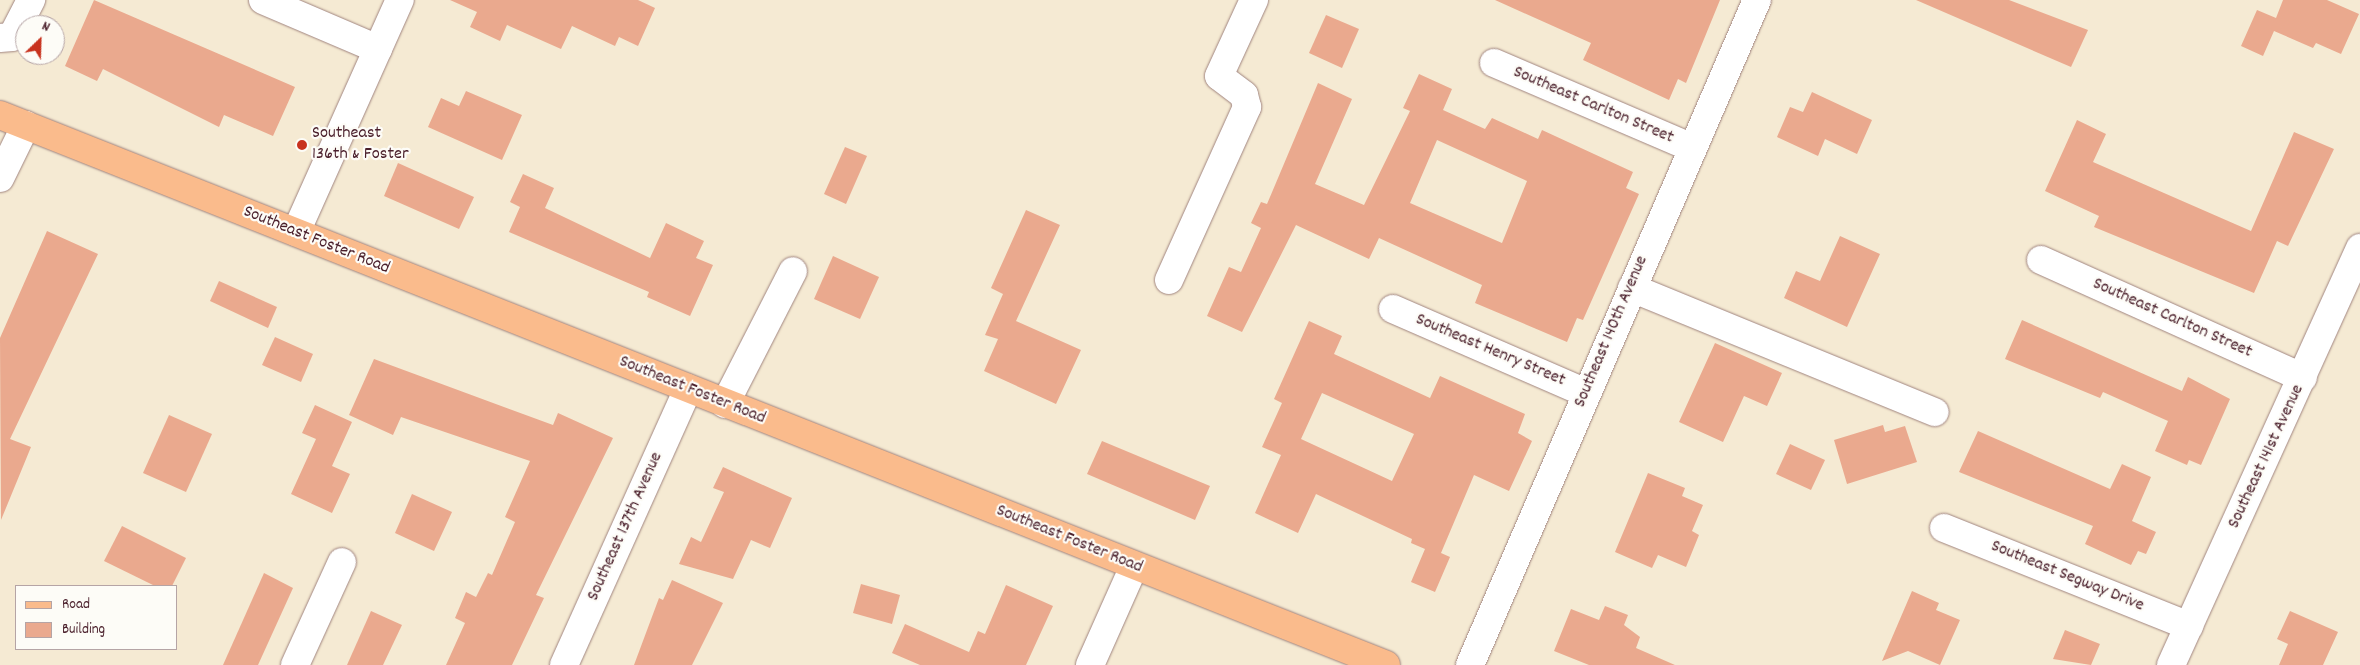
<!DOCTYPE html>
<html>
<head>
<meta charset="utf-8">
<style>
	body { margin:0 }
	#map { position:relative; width:2360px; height:665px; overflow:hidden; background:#f5ead3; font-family:Dekko,sans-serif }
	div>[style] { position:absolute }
	.building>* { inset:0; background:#eaa98e }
	.roads { filter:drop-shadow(0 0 1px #a0847f) drop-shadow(0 0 1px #a0847f) }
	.minor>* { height:28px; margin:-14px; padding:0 14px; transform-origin:14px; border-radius:14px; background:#fff }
	.major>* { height:28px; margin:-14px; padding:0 14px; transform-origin:14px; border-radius:14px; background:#fabb8c }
	.dots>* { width:14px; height:14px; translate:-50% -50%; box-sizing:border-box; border:2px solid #fdfcf7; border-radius:50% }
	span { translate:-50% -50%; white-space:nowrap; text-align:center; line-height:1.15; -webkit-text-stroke:4.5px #fdfcf7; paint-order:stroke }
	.street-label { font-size:18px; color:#4a1f2b }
	.poi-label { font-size:18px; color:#4a1f2b }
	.left { translate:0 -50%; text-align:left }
	.legend { position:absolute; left:15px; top:585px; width:162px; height:65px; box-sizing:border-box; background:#fdfcf7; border:1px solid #b5a4a5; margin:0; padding:6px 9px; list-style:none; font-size:15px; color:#4a1f2b }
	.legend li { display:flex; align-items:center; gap:10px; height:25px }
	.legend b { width:25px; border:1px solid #b5a4a5 }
	.north { position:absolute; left:15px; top:15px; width:50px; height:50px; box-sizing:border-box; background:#fdfcf7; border:1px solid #b5a4a5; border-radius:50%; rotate:24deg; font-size:14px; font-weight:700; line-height:20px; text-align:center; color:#4a1f2b }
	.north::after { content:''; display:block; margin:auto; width:18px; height:22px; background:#c8321e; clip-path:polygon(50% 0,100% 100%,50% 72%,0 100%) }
</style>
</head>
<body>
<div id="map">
	<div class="building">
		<i style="clip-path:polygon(94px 0,295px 87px,273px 136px,224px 115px,219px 127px,103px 69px,97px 81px,65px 66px)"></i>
		<i style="clip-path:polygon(450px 0,638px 0,655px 8px,638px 46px,619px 37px,615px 46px,572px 26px,561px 49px,507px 25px,500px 41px,470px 27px,477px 12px)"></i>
		<i style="clip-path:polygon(1495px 0,1720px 0,1686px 83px,1678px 79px,1669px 100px,1583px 60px,1591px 43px)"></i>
		<i style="clip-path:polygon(1916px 0,2009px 0,2088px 30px,2071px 67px)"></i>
		<i style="clip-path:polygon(2283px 0,2327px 0,2359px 14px,2341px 54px,2316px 43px,2313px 48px,2274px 31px,2263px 56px,2241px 46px,2257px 10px,2276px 18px)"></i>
		<i style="clip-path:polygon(1326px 15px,1359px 29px,1342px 68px,1309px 53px)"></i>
		<i style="clip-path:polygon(evenodd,1419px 74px,1452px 89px,1443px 110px,1485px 129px,1492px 118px,1538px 139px,1542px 130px,1633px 172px,1626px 188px,1639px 194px,1583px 320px,1577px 318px,1567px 342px,1475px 303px,1482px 285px,1379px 238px,1369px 259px,1296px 225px,1242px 332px,1207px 316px,1229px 267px,1241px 272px,1261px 228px,1251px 223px,1261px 202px,1267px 204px,1318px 83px,1352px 99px,1315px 184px,1364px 205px,1410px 111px,1403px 108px,1419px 74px,1437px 140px,1527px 181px,1502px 243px,1410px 203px,1437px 140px)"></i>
		<i style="clip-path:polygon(466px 91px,522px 115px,502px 160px,428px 127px,441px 98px,459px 106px)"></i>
		<i style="clip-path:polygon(1812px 92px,1872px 120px,1857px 154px,1825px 139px,1818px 156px,1777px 137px,1790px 107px,1803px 112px)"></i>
		<i style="clip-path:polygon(2077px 120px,2106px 134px,2093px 162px,2251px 231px,2294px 132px,2334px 149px,2288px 246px,2277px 241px,2254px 293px,2094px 227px,2099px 216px,2045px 191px)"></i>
		<i style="clip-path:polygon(845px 147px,867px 156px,846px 204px,824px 194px)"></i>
		<i style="clip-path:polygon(398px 163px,474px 197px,459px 229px,384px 196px)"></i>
		<i style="clip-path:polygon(523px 174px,554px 188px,545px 208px,650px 258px,666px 223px,704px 241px,696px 258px,713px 265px,690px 316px,647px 297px,649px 292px,509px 232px,520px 207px,510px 202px)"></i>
		<i style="clip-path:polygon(1026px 210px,1060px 225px,1016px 321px,1081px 350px,1056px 404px,984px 371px,998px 339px,985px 335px,1003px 294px,991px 288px)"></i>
		<i style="clip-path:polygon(47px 231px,98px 254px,10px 439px,31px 447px,1px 520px,0 338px)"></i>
		<i style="clip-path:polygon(1840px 236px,1880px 254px,1847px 327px,1784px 298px,1796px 271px,1820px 281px)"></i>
		<i style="clip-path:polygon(833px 256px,879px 277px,860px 319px,814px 299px)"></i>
		<i style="clip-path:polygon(219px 281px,277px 307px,268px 328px,210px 301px)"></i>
		<i style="clip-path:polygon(2022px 320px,2182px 391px,2188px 377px,2230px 399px,2201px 465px,2189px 460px,2187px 465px,2155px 451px,2168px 421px,2103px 392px,2100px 398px,2005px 359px)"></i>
		<i style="clip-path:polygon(evenodd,1309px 321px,1342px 336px,1334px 354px,1430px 398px,1440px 376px,1525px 414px,1518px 433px,1532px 441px,1509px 491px,1474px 475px,1441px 553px,1450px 557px,1435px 592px,1411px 582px,1425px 549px,1411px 543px,1412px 539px,1316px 494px,1298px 533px,1255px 513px,1281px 455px,1262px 447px,1282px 403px,1274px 399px,1309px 321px,1322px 393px,1414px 434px,1392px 481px,1301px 439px,1322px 393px)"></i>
		<i style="clip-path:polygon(275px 337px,313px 354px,301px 382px,262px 365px)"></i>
		<i style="clip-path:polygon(1715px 343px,1782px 373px,1767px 406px,1744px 396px,1723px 442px,1679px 422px)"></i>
		<i style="clip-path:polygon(374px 359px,553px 425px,558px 413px,613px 438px,536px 595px,544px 598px,512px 665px,446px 665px,465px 623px,455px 618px,466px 592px,476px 597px,488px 573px,492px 575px,515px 522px,505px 517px,530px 461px,401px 417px,393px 435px,349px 415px)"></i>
		<i style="clip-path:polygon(315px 405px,352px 422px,332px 466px,350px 474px,332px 513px,291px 494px,316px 439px,302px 433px)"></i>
		<i style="clip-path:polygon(169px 415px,212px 434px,186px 492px,143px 473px)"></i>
		<i style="clip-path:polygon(1883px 425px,1885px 432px,1905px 426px,1917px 462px,1847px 484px,1834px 440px)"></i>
		<i style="clip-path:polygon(1978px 431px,2110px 489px,2122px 464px,2151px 477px,2132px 521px,2156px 532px,2146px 554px,2138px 551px,2131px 565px,2085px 544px,2093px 526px,1959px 472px)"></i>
		<i style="clip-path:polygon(1102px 441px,1210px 486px,1195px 520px,1087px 474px)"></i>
		<i style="clip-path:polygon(1790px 444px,1825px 460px,1811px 490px,1776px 474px)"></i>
		<i style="clip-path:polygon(723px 467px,792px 498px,770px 548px,751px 540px,733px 579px,679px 564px,691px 537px,701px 542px,724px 492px,713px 488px)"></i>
		<i style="clip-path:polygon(1648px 473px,1685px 488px,1682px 496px,1703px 505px,1692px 531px,1699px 535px,1686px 567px,1658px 555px,1652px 568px,1615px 552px)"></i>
		<i style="clip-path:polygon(412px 494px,452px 512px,434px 551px,395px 533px)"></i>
		<i style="clip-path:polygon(122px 526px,186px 558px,172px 586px,155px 586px,104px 561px)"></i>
		<i style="clip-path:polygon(264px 573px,293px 588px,258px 665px,223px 665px)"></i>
		<i style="clip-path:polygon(672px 580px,723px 603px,692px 665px,634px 665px,659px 598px,663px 600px)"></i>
		<i style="clip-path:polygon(861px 584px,900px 595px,892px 624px,853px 613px)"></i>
		<i style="clip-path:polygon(1006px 585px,1053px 606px,1026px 665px,920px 665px,892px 653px,905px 624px,969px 652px,978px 631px,985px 634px)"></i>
		<i style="clip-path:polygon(1912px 591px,1939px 603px,1936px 610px,1960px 620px,1940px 665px,1908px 651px,1882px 661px)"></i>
		<i style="clip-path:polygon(1605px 606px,1628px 615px,1624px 625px,1640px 637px,1636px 648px,1675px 665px,1589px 665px,1554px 651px,1571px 609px,1599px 620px)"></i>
		<i style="clip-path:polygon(371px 611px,402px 625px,383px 665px,347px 665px)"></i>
		<i style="clip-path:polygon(2290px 611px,2338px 632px,2323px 665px,2279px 665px,2288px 644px,2277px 639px)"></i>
		<i style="clip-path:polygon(2065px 630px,2100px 644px,2091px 665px,2053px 659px)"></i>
	</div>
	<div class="roads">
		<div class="minor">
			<i style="left:263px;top:0;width:125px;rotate:23.1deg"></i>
			<i style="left:0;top:38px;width:12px;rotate:-5deg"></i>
			<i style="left:12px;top:37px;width:42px;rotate:-62.8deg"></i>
			<i style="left:1494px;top:63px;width:215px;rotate:23.2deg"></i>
			<i style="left:0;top:178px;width:59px;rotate:-63.9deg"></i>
			<i style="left:296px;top:232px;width:254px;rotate:-65.9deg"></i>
			<i style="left:2041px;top:260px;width:287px;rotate:24.2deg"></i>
			<i style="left:1169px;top:280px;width:190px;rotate:-65.7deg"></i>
			<i style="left:1247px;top:107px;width:12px;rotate:-104deg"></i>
			<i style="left:1244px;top:95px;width:31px;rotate:-143deg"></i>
			<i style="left:1219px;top:76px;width:84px;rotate:-65.3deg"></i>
			<i style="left:1632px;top:288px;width:327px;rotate:22.3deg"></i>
			<i style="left:1393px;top:309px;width:210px;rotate:23.5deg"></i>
			<i style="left:725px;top:404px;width:149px;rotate:-62.9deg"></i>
			<i style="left:1944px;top:528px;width:264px;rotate:21.8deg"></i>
			<i style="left:295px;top:665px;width:113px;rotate:-65.5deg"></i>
			<i style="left:564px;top:665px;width:303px;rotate:-65.8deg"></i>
			<i style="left:1090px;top:665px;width:108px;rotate:-66deg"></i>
			<i style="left:1470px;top:665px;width:724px;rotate:-66.66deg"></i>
			<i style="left:2171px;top:665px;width:458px;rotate:-65.6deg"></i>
		</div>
		<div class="major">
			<i style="left:0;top:115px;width:1491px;rotate:21.64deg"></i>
		</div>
	</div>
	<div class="dots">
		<i style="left:302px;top:145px;background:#c8321e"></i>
	</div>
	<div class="street-label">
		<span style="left:1593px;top:106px;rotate:23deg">Southeast Carlton Street</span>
		<span style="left:316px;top:241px;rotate:22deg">Southeast Foster Road</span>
		<span style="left:2172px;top:319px;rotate:24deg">Southeast Carlton Street</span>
		<span style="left:1612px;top:332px;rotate:-67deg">Southeast 140th Avenue</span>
		<span style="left:1490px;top:351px;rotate:23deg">Southeast Henry Street</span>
		<span style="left:692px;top:391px;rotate:22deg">Southeast Foster Road</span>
		<span style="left:2267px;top:457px;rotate:-65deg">Southeast 141st Avenue</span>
		<span style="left:626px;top:527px;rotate:-66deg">Southeast 137th Avenue</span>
		<span style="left:1069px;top:540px;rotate:22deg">Southeast Foster Road</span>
		<span style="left:2067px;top:577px;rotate:22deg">Southeast Segway Drive</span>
	</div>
	<div class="poi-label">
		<span class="left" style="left:312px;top:145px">Southeast<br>136th &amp; Foster</span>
	</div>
	<ul class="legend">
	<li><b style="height:6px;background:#fabb8c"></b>Road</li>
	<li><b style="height:14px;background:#eaa98e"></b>Building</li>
	</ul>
	<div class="north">N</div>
</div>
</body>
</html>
